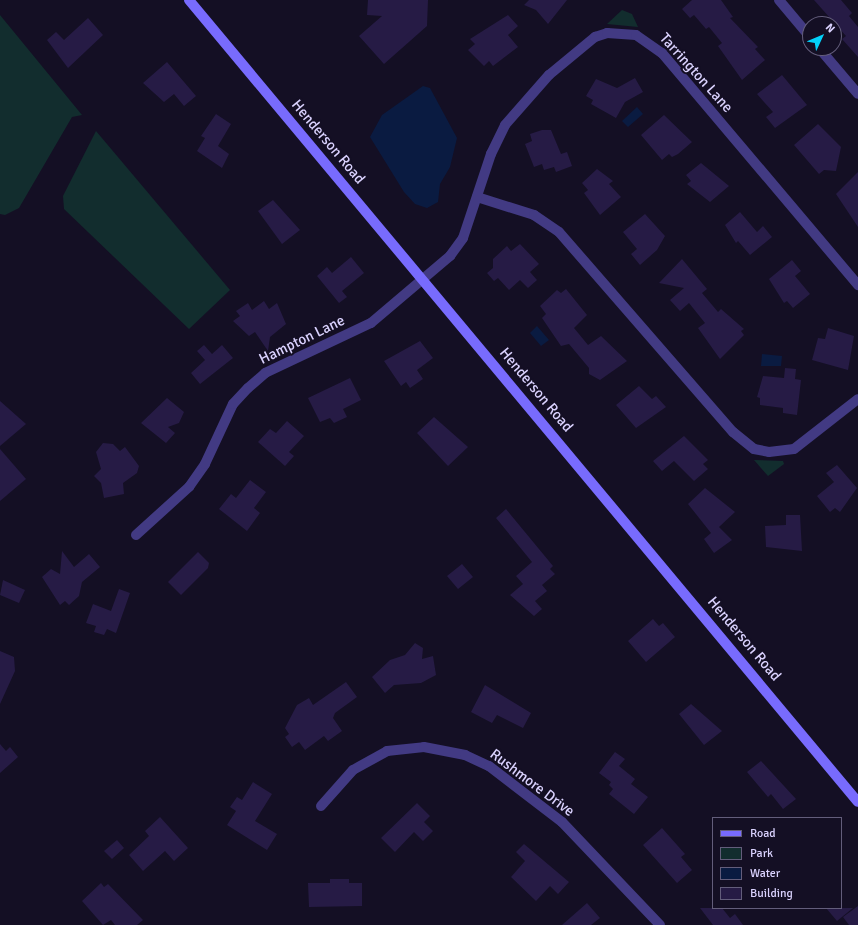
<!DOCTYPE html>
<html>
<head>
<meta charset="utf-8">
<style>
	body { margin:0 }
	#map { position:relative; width:858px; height:925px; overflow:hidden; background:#140f24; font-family:Signika,sans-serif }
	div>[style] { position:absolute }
	.green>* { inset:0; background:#122d2e }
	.water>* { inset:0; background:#0a1b41 }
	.building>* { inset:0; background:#261b45 }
	.street>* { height:10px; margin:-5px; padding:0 5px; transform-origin:5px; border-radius:5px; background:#423a83 }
	.secondary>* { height:10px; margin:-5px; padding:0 5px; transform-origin:5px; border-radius:5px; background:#786bfd }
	span { translate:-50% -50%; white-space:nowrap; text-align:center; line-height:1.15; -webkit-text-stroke:4px #140f24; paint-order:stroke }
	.street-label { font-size:15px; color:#dad2fe }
	.legend { position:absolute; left:712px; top:817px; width:130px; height:92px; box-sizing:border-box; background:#140f24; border:1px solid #635d7b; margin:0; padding:5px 7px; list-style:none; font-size:12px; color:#dad2fe }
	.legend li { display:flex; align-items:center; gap:8px; height:20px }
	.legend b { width:20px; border:1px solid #635d7b }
	.north { position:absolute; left:802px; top:16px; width:40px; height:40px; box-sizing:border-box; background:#140f24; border:1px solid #635d7b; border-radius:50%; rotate:46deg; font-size:11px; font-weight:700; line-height:16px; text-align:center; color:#dad2fe }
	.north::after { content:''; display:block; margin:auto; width:14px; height:18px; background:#03d1fa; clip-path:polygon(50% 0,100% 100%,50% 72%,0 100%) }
</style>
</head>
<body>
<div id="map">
	<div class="green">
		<i style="clip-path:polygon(622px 10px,632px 14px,638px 27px,607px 24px)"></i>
		<i style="clip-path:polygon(0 15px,82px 115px,72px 117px,19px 208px,5px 215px,0 214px)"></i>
		<i style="clip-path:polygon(96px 131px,230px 290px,189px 329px,64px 209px,63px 196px)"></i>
		<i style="clip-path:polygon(754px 460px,783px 461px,784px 464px,768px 476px)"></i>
	</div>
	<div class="water">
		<i style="clip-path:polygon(423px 86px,430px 88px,457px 138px,450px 167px,440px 184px,438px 202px,427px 208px,415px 204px,404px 192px,370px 137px,382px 115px)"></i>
		<i style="clip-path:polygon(637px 107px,643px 114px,628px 127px,622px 121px)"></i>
		<i style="clip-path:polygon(537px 326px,549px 340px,541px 346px,530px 333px)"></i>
		<i style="clip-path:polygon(762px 354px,782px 356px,781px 366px,761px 366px)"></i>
	</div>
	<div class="building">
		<i style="clip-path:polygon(368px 0,428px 0,427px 26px,384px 64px,359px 36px,382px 16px,367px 15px)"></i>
		<i style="clip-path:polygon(529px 0,567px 0,548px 24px,536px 10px,524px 5px)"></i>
		<i style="clip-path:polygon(692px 0,721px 0,733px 17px,730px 18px,758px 47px,755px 49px,765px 60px,742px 80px,718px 46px,722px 43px,709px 27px,706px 29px,694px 15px,690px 18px,682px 9px)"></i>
		<i style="clip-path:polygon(814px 0,841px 0,852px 13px,849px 16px,858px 27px,858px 57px,842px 39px,846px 36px)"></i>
		<i style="clip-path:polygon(508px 15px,518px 26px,508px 35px,518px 47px,493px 66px,489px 61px,484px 66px,468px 50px,475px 44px,470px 39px)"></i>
		<i style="clip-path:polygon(88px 18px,103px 35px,68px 68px,47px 40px,56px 32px,64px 40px)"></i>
		<i style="clip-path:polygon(167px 62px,196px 96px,184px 106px,174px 94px,164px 102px,143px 83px)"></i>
		<i style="clip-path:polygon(782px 75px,807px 105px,775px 128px,766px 117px,773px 112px,757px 94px)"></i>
		<i style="clip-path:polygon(635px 78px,643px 92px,625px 102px,616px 118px,591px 104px,593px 100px,586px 96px,596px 79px,617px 88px)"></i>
		<i style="clip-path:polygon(216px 114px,231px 124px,218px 146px,229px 154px,222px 168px,197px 151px,205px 138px,201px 136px)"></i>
		<i style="clip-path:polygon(664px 115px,692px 142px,678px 154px,672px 157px,669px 154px,662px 160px,641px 135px)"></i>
		<i style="clip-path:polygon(818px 124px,841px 147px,836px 171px,824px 170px,819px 174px,794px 145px)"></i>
		<i style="clip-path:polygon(542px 130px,551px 130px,561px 154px,567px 152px,572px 166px,556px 172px,554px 167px,544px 170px,542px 164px,534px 167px,525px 144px,532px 141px,530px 134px)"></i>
		<i style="clip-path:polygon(701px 163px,729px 186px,710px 202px,687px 184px,691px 181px,686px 175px)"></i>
		<i style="clip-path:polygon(597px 169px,613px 181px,609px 184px,621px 197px,600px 215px,584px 193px,588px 190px,582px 183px)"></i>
		<i style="clip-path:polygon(858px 172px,858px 227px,836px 194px)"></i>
		<i style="clip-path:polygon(273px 200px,300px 230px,282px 244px,258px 211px)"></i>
		<i style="clip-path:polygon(740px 212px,757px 232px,763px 226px,772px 237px,750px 255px,738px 241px,736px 243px,725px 225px)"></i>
		<i style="clip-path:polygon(645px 214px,665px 236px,657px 250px,640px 265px,631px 254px,637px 249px,623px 232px)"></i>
		<i style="clip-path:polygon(520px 244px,539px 264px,530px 272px,537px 280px,528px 288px,520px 280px,509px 290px,498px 278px,494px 281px,487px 273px,493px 268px,493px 259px,507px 246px,511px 251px)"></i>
		<i style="clip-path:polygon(351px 257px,364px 273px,342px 291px,347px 297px,339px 303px,317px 276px,327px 267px,332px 273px)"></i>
		<i style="clip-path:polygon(682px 259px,707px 289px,702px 293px,718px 312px,721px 309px,744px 329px,741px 331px,744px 335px,720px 359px,698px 328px,705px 323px,689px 303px,680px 311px,670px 300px,684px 288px,659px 283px)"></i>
		<i style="clip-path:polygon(792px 260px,801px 271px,795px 276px,810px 294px,793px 308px,787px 301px,784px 303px,769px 279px)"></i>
		<i style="clip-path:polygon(566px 289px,587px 315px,574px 328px,588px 345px,601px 336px,627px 361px,600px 380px,589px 374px,589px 368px,569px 344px,561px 346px,542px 318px,546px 314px,540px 306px,557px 290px,561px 293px)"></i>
		<i style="clip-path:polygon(264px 301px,269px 309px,277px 303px,286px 324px,270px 337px,268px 351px,255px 332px,249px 336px,233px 321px,240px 316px,236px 311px,248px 303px,252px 310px)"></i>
		<i style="clip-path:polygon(828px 328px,854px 336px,848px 370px,812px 360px,818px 338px,825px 339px)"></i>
		<i style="clip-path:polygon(420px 341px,433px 358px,417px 370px,423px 379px,410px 388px,406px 382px,401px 386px,384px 361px)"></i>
		<i style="clip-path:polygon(204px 345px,212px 354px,222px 345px,233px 358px,200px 384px,191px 373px,205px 360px,197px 351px)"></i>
		<i style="clip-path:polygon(785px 368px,796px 369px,795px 379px,801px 380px,797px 415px,783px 413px,783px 408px,760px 405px,760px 398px,757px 397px,763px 376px,784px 378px)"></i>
		<i style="clip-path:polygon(350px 378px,361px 400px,343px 409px,347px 417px,334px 423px,330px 418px,320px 422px,308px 398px)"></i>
		<i style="clip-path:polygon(639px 386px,652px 399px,656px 396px,666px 407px,636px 428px,616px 405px)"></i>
		<i style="clip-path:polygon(167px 398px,184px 412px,179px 423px,168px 427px,175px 433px,166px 443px,141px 423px)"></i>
		<i style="clip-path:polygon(0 401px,26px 424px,0 446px)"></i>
		<i style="clip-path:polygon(434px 417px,468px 447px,448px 466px,417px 433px)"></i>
		<i style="clip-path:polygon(287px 421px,304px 436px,289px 452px,294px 456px,285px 466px,258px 442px,270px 429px,276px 433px)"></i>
		<i style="clip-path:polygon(684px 436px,708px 460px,703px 464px,708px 469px,694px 481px,674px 461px,662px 471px,653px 461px)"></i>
		<i style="clip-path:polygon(103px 443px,113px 444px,120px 451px,125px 447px,139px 466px,137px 473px,123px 483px,124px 494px,104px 498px,101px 483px,94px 476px,101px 469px,96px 452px)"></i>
		<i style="clip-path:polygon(0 449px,26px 479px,0 501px)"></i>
		<i style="clip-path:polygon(837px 465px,857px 488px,840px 512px,835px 508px,830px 512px,817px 496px,834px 482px,826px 473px)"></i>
		<i style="clip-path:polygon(250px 480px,266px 492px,254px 508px,260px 513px,247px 531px,219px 509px,231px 494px,236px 498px)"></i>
		<i style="clip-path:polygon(705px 488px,735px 512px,719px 527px,732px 540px,714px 553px,704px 539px,711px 533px,688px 504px)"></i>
		<i style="clip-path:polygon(506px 509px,553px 566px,550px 569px,555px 574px,542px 585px,547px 591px,535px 601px,542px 609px,534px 616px,510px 595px,523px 584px,516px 576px,532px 562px,496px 518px)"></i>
		<i style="clip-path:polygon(786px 515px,800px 515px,802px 551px,766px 547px,765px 526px,786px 525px)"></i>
		<i style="clip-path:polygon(62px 551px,74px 567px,89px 554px,100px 567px,82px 582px,79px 596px,69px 605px,65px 601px,60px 605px,42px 577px,51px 569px,60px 574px)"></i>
		<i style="clip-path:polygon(198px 552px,209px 563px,208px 568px,181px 595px,168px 582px)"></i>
		<i style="clip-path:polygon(462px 564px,473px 577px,458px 589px,447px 576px)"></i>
		<i style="clip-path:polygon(3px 580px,25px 590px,19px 603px,0 595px)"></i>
		<i style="clip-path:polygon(119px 589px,130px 593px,116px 633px,107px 629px,104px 635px,94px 632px,96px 626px,86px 623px,93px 604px,111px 611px)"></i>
		<i style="clip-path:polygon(653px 619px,659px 626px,663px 623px,675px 637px,646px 662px,628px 641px)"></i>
		<i style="clip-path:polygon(415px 643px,423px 648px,422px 659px,433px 656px,436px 675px,421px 683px,394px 685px,385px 693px,372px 677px,390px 660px,405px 655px)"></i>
		<i style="clip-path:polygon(0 651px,14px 657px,15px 671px,0 704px)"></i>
		<i style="clip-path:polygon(346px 682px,357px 697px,335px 713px,333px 718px,342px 731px,328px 741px,324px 736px,305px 750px,299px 742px,292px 747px,285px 737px,289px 734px,285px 728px,297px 705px,309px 698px,313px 705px)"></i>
		<i style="clip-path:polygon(485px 685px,531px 713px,523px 728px,497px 715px,492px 723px,471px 712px)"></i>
		<i style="clip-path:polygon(691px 704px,722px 731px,704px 745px,679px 714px)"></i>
		<i style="clip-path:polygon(0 744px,6px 751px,10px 747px,18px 757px,0 773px)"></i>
		<i style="clip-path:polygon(615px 752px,625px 759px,619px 766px,635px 779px,631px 784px,648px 797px,634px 814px,609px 794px,613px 789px,609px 785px,611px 782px,599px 773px)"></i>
		<i style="clip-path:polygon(761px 761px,796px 799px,783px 809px,771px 794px,768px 797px,747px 772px)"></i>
		<i style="clip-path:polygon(253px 782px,272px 794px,255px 821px,277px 834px,267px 850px,227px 825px,236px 811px,230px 807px,237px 797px,242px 800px)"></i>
		<i style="clip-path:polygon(417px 803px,430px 816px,424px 822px,433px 831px,423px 841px,414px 832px,395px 852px,381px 838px)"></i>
		<i style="clip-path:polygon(160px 817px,188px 848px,174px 861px,165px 851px,143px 871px,129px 855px,149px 836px,145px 831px)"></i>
		<i style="clip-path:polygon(662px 828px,685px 854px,681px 857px,692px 870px,677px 883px,643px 845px)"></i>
		<i style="clip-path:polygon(117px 840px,124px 848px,112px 859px,104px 851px)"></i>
		<i style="clip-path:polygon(524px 844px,569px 882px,558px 894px,550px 886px,536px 901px,511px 877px,525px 861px,516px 852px)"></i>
		<i style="clip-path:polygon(330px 879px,349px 879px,349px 883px,362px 883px,362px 906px,309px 907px,308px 883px,330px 883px)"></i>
		<i style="clip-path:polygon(101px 883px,104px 887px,108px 884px,143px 920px,137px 925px,115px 925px,111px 920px,103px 925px,82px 901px)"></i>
		<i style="clip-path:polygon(587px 903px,600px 918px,591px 925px,562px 925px)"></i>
		<i style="clip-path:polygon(858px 906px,858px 925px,849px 925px,843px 917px)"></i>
		<i style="clip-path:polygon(700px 908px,722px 908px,730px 918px,735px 914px,743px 925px,713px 925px)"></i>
		<i style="clip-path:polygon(826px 908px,853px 908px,837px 921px)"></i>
	</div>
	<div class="street">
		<i style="left:779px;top:0;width:48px;rotate:50deg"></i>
		<i style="left:819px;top:48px;width:60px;rotate:49.7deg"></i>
		<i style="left:477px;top:197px;width:60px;rotate:17.5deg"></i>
		<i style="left:534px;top:215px;width:30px;rotate:34deg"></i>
		<i style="left:559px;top:232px;width:265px;rotate:49deg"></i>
		<i style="left:733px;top:432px;width:27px;rotate:39deg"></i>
		<i style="left:754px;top:449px;width:15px;rotate:11deg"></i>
		<i style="left:769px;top:452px;width:25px;rotate:-7deg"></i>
		<i style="left:794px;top:449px;width:81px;rotate:-38deg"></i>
		<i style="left:136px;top:535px;width:72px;rotate:-42.2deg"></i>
		<i style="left:189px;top:487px;width:28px;rotate:-55deg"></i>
		<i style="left:205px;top:464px;width:66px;rotate:-65deg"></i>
		<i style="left:233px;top:404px;width:22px;rotate:-47deg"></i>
		<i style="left:248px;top:388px;width:23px;rotate:-41deg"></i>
		<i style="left:265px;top:373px;width:117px;rotate:-25.3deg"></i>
		<i style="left:371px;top:323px;width:104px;rotate:-40.3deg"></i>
		<i style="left:450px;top:256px;width:22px;rotate:-54deg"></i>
		<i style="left:463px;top:238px;width:89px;rotate:-71.6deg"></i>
		<i style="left:491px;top:154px;width:32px;rotate:-64deg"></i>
		<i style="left:505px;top:125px;width:67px;rotate:-48.7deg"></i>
		<i style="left:549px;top:75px;width:60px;rotate:-39.6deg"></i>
		<i style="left:595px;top:37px;width:13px;rotate:-18deg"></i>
		<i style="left:607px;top:33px;width:29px;rotate:4deg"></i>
		<i style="left:636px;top:35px;width:32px;rotate:35deg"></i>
		<i style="left:662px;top:53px;width:304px;rotate:49.8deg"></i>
		<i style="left:321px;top:806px;width:48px;rotate:-48.4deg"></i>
		<i style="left:353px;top:770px;width:39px;rotate:-29deg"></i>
		<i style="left:387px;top:751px;width:37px;rotate:-6deg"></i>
		<i style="left:424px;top:747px;width:42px;rotate:11deg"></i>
		<i style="left:465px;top:755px;width:26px;rotate:25deg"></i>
		<i style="left:489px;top:766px;width:92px;rotate:37.5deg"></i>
		<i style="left:562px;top:822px;width:142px;rotate:46.4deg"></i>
	</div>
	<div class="secondary">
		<i style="left:189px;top:0;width:1044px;rotate:50.17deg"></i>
	</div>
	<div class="street-label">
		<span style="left:696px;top:73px;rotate:48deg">Tarrington Lane</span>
		<span style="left:328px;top:142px;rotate:50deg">Henderson Road</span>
		<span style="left:302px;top:340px;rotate:-26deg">Hampton Lane</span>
		<span style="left:536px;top:390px;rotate:50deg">Henderson Road</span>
		<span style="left:744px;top:639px;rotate:50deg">Henderson Road</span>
		<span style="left:532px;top:783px;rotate:37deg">Rushmore Drive</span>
	</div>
	<ul class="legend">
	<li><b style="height:5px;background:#786bfd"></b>Road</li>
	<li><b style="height:11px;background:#122d2e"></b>Park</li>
	<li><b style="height:11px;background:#0a1b41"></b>Water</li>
	<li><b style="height:11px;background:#261b45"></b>Building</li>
	</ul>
	<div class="north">N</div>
</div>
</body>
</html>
